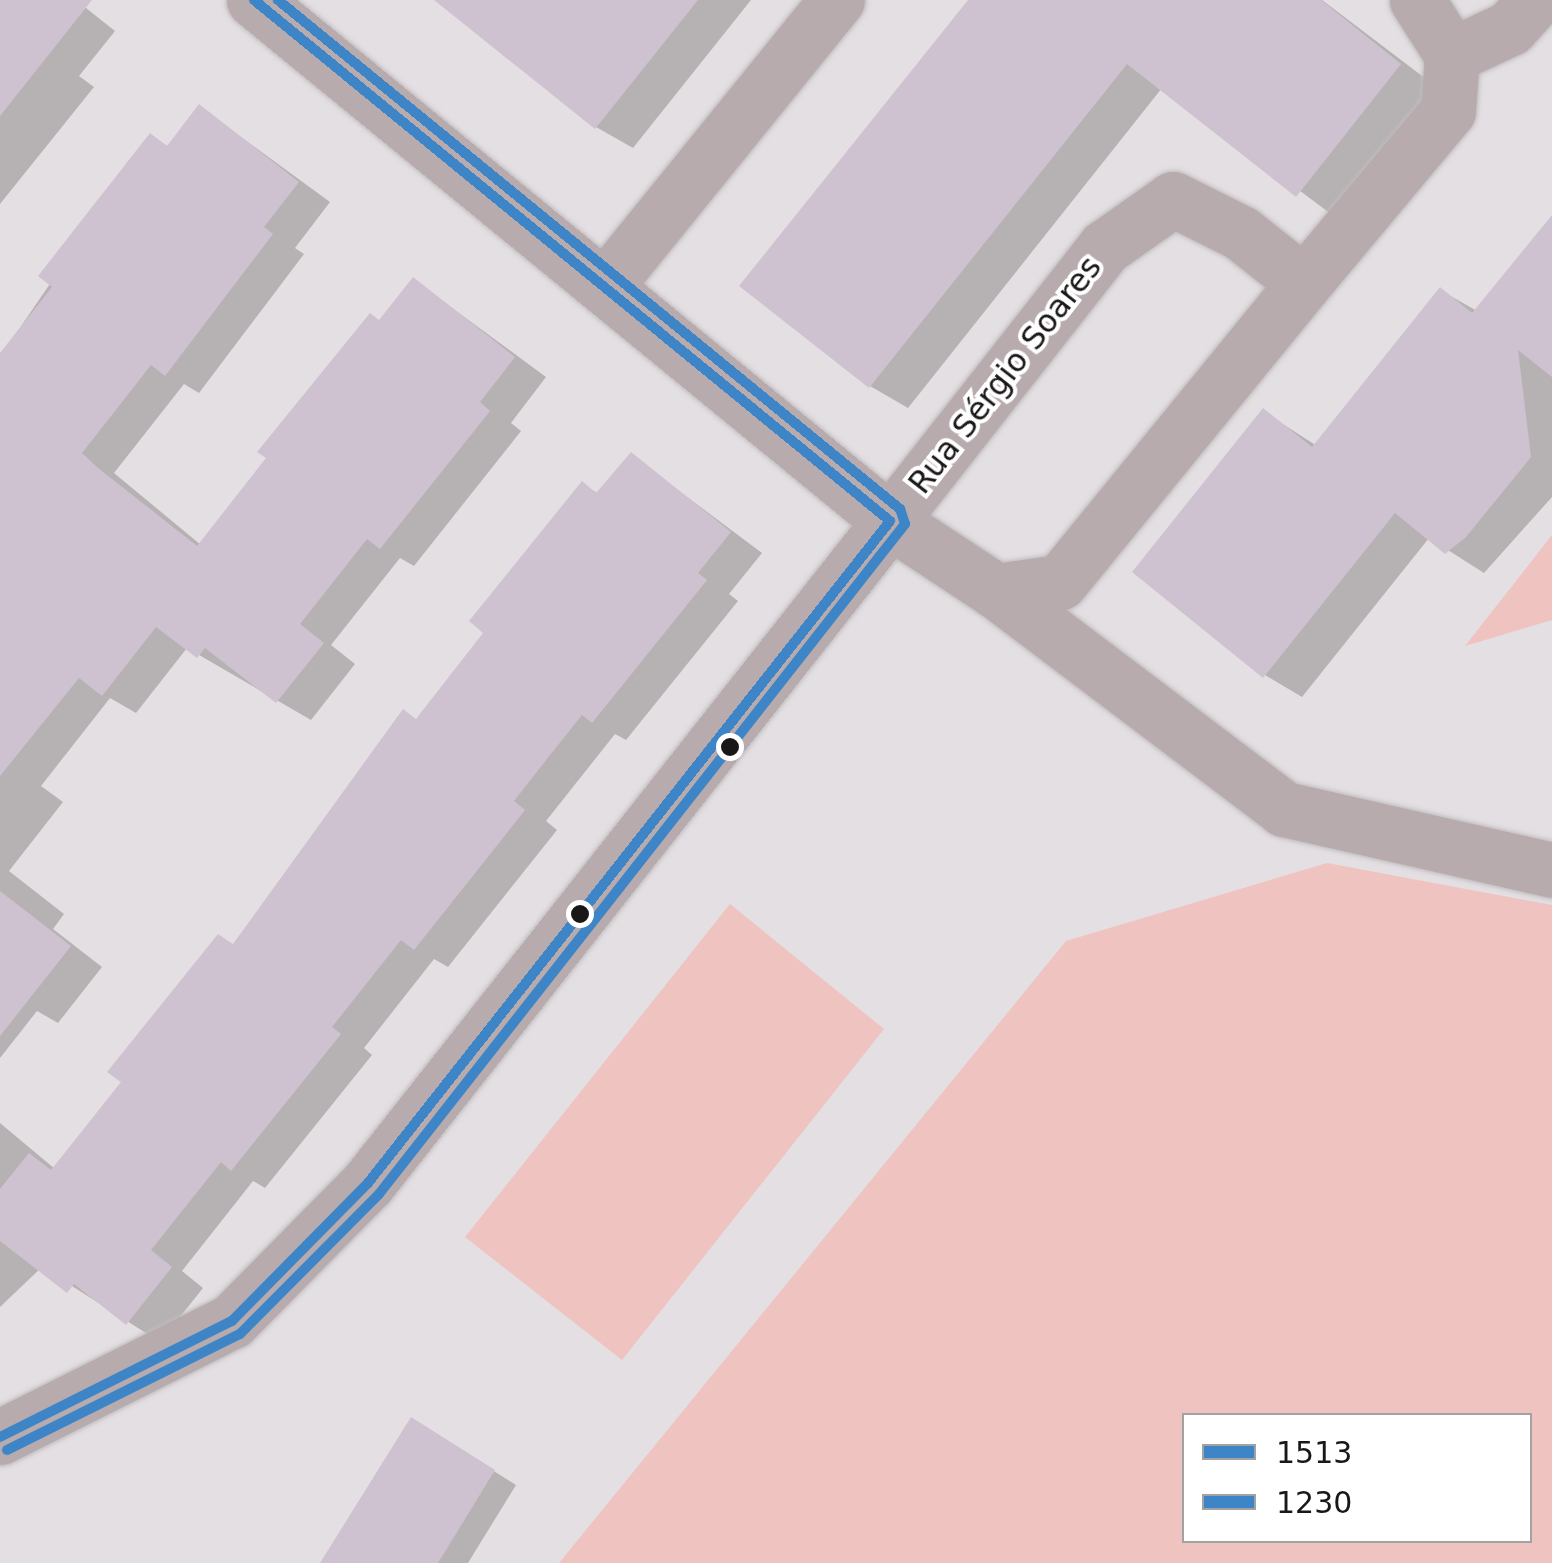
<!DOCTYPE html>
<html>
<head>
<meta charset="utf-8">
<style>
	body { margin:0 }
	#map { position:relative; width:1552px; height:1563px; overflow:hidden; background:#e4dfe2; font-family:"DejaVu Sans",sans-serif }
	div>[style] { position:absolute }
	.green>* { inset:0; background:#eec3c0 }
	.shadow>* { inset:0; background:#0003 }
	.building>* { inset:0; background:#cfc2d0 }
	.roads { filter:drop-shadow(0 0 2px #bfbcbe) drop-shadow(0 0 2px #bfbcbe) }
	.street>* { height:55px; margin:-27.5px; padding:0 27.5px; transform-origin:27.5px; border-radius:27.5px; background:#b8abae }
	.bus-1>* { height:10px; margin:-5px; padding:0 5px; transform-origin:5px; border-radius:5px; background:#3d85c6 }
	.bus-2>* { height:10px; margin:-5px; padding:0 5px; transform-origin:5px; border-radius:5px; background:#3d85c6 }
	.dots>* { width:28px; height:28px; translate:-50% -50%; box-sizing:border-box; border:5px solid #fff; border-radius:50% }
	span { translate:-50% -50%; white-space:nowrap; text-align:center; line-height:1.15; -webkit-text-stroke:8px #fff; paint-order:stroke }
	.street-label { font-size:32px; color:#1a1719 }
	.legend { position:absolute; left:1182px; top:1413px; width:350px; height:130px; box-sizing:border-box; background:#fff; border:2px solid #a3a2a3; margin:0; padding:12px 18px; list-style:none; font-size:30px; color:#1a1719 }
	.legend li { display:flex; align-items:center; gap:20px; height:50px }
	.legend b { width:50px; border:2px solid #a3a2a3 }
</style>
</head>
<body>
<div id="map">
	<div class="green">
		<i style="clip-path:polygon(1552px 535px,1552px 620px,1465px 646px)"></i>
		<i style="clip-path:polygon(evenodd,1327px 863px,1552px 905px,1552px 1563px,559px 1563px,1066px 941px,1327px 863px,1184px 1416px,1530px 1416px,1530px 1540px,1184px 1540px,1184px 1416px)"></i>
		<i style="clip-path:polygon(730px 904px,884px 1029px,622px 1360px,465px 1237px)"></i>
	</div>
	<div class="shadow">
		<i style="clip-path:polygon(0 0,76px 0,115px 31px,79px 76px,94px 87px,0 204px)"></i>
		<i style="clip-path:polygon(487px 0,751px 0,633px 148px,596px 127px)"></i>
		<i style="clip-path:polygon(975px 0,1322px 0,1438px 88px,1335px 217px,1162px 88px,908px 408px,870px 386px)"></i>
		<i style="clip-path:polygon(200px 107px,330px 202px,295px 248px,304px 254px,199px 393px,184px 384px,114px 473px,201px 545px,414px 280px,546px 377px,511px 423px,521px 431px,414px 566px,400px 558px,331px 645px,355px 664px,311px 720px,187px 648px,136px 713px,110px 698px,41px 786px,63px 802px,9px 871px,64px 914px,53px 929px,102px 967px,58px 1023px,37px 1011px,0 1058px,0 357px,151px 136px,169px 147px)"></i>
		<i style="clip-path:polygon(1552px 220px,1552px 497px,1484px 573px,1429px 538px,1302px 697px,1265px 675px,1264px 412px,1317px 446px,1440px 290px,1477px 311px)"></i>
		<i style="clip-path:polygon(631px 455px,762px 553px,729px 594px,738px 601px,626px 740px,615px 734px,546px 821px,557px 830px,448px 967px,434px 959px,364px 1048px,372px 1055px,265px 1188px,253px 1181px,182px 1271px,203px 1288px,160px 1342px,42px 1267px,0 1307px,0 1123px,55px 1169px,487px 633px,582px 484px,599px 494px)"></i>
		<i style="clip-path:polygon(435px 1434px,516px 1485px,468px 1563px,340px 1563px)"></i>
	</div>
	<div class="building">
		<i style="clip-path:polygon(0 0,92px 0,0 116px)"></i>
		<i style="clip-path:polygon(434px 0,698px 0,595px 129px)"></i>
		<i style="clip-path:polygon(968px 0,1321px 0,1401px 64px,1296px 197px,1127px 64px,869px 388px,739px 286px)"></i>
		<i style="clip-path:polygon(199px 104px,299px 182px,264px 227px,273px 234px,165px 376px,151px 365px,82px 453px,98px 468px,197px 546px,266px 458px,257px 452px,370px 313px,379px 320px,413px 277px,515px 357px,480px 402px,490px 411px,380px 549px,367px 539px,300px 624px,324px 643px,276px 703px,205px 648px,197px 658px,156px 627px,102px 696px,79px 678px,0 776px,0 353px,52px 287px,38px 276px,150px 133px,167px 146px)"></i>
		<i style="clip-path:polygon(1552px 215px,1552px 377px,1518px 350px,1531px 457px,1466px 537px,1445px 554px,1395px 513px,1263px 678px,1132px 572px,1263px 408px,1312px 447px,1440px 287px,1472px 313px)"></i>
		<i style="clip-path:polygon(631px 452px,731px 532px,698px 573px,707px 580px,592px 723px,582px 715px,550px 755px,514px 801px,525px 810px,414px 950px,401px 940px,332px 1027px,341px 1034px,231px 1171px,221px 1162px,151px 1250px,172px 1267px,126px 1325px,74px 1284px,67px 1293px,0 1241px,0 1189px,29px 1153px,51px 1170px,121px 1082px,107px 1072px,218px 934px,233px 944px,403px 709px,416px 719px,483px 633px,469px 621px,582px 481px,596px 493px)"></i>
		<i style="clip-path:polygon(0 891px,71px 946px,0 1036px)"></i>
		<i style="clip-path:polygon(411px 1417px,495px 1470px,438px 1563px,320px 1563px)"></i>
	</div>
	<div class="roads">
		<div class="street">
			<i style="left:1417px;top:0;width:65px;rotate:57.5deg"></i>
			<i style="left:1304px;top:283px;width:224px;rotate:-50.1deg"></i>
			<i style="left:1448px;top:111px;width:56px;rotate:-85.9deg"></i>
			<i style="left:1452px;top:55px;width:64px;rotate:-25deg"></i>
			<i style="left:1510px;top:28px;width:38px;rotate:-48deg"></i>
			<i style="left:606px;top:285px;width:367px;rotate:-51deg"></i>
			<i style="left:996px;top:591px;width:361px;rotate:37.1deg"></i>
			<i style="left:1284px;top:809px;width:275px;rotate:12.8deg"></i>
			<i style="left:0;top:1437px;width:259px;rotate:-26.6deg"></i>
			<i style="left:232px;top:1321px;width:194px;rotate:-45.4deg"></i>
			<i style="left:368px;top:1183px;width:843px;rotate:-51.74deg"></i>
			<i style="left:890px;top:521px;width:348px;rotate:-51.9deg"></i>
			<i style="left:1105px;top:247px;width:83px;rotate:-35.2deg"></i>
			<i style="left:1173px;top:199px;width:76px;rotate:26.6deg"></i>
			<i style="left:1241px;top:233px;width:80px;rotate:38.4deg"></i>
			<i style="left:1304px;top:283px;width:386px;rotate:129.2deg"></i>
			<i style="left:1060px;top:582px;width:65px;rotate:172deg"></i>
			<i style="left:996px;top:591px;width:127px;rotate:-146.6deg"></i>
			<i style="left:890px;top:521px;width:822px;rotate:-140.68deg"></i>
		</div>
	</div>
	<div class="bus-1">
		<i style="left:254px;top:0;width:822px;rotate:39.32deg"></i>
		<i style="left:0;top:1437px;width:259px;rotate:-26.6deg"></i>
		<i style="left:232px;top:1321px;width:194px;rotate:-45.4deg"></i>
		<i style="left:368px;top:1183px;width:843px;rotate:-51.74deg"></i>
	</div>
	<div class="bus-2">
		<i style="left:7px;top:1450px;width:260px;rotate:-26.5deg"></i>
		<i style="left:240px;top:1334px;width:197px;rotate:-45.2deg"></i>
		<i style="left:379px;top:1194px;width:852px;rotate:-51.87deg"></i>
		<i style="left:905px;top:524px;width:16px;rotate:-108deg"></i>
		<i style="left:900px;top:509px;width:804px;rotate:-140.71deg"></i>
	</div>
	<div class="dots">
		<i style="left:730px;top:747px;background:#1a1719"></i>
		<i style="left:580px;top:914px;background:#1a1719"></i>
	</div>
	<div class="street-label">
		<span style="left:1005px;top:375px;rotate:-52deg">Rua Sérgio Soares</span>
	</div>
	<ul class="legend">
	<li><b style="height:12px;background:#3d85c6"></b>1513</li>
	<li><b style="height:12px;background:#3d85c6"></b>1230</li>
	</ul>
</div>
</body>
</html>
